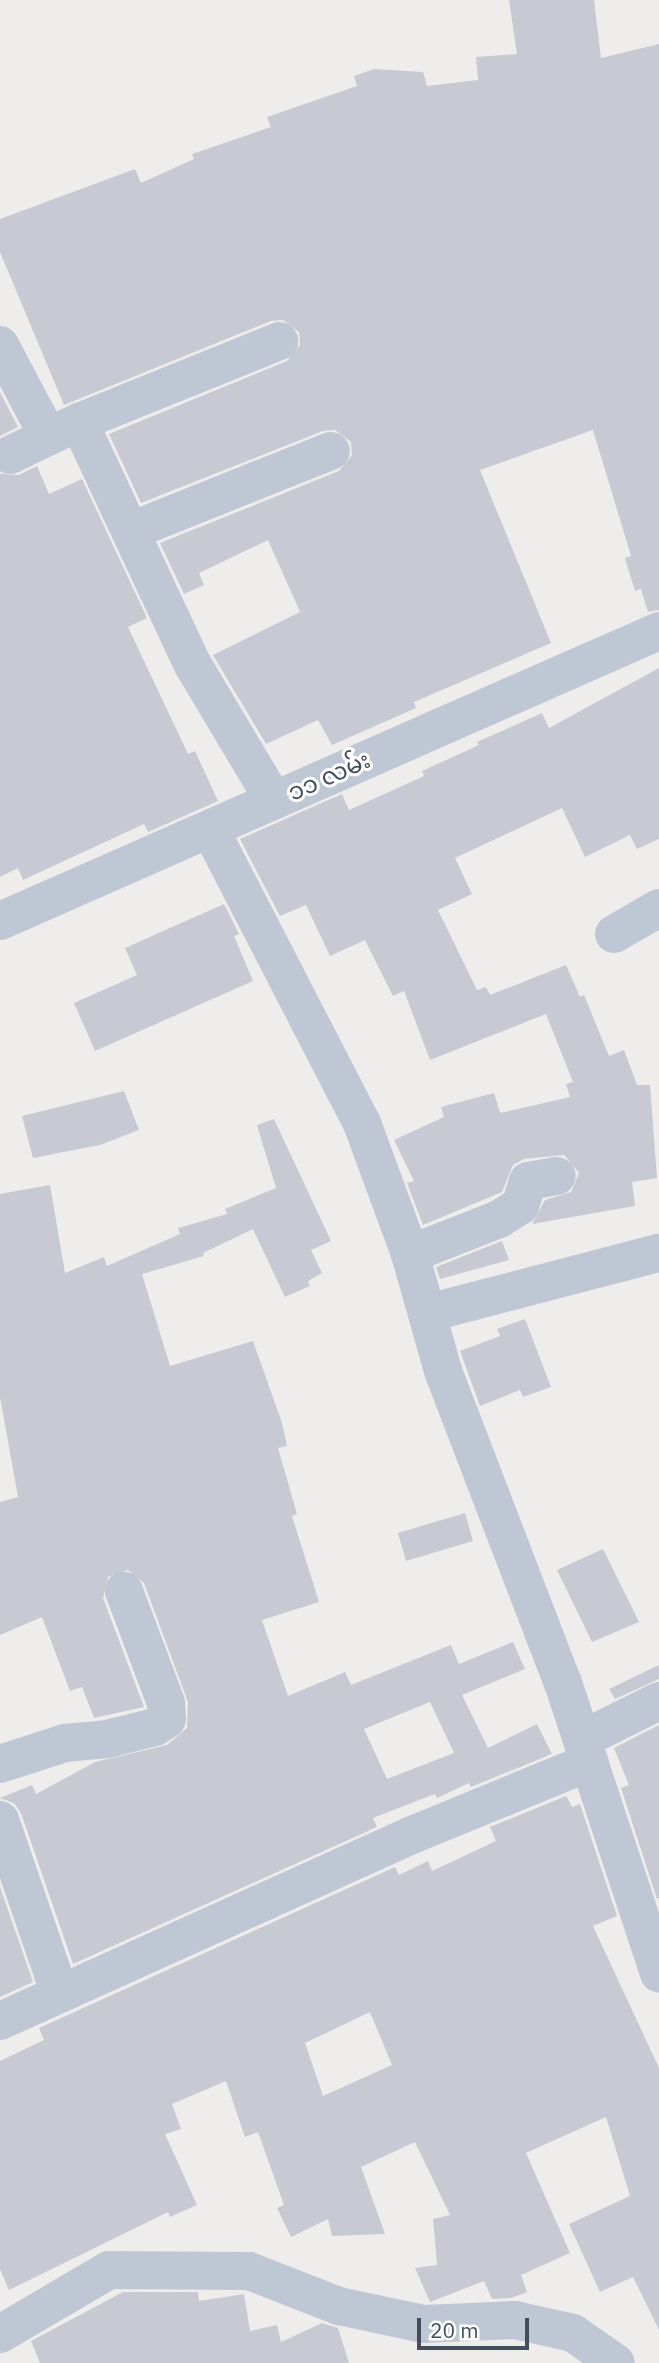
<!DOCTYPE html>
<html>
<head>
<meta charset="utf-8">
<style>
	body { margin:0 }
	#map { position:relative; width:659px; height:2363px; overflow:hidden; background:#efecec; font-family:"IBM Plex Sans","Noto Sans Myanmar",sans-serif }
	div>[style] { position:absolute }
	.building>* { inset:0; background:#c7cad3 }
	.minor>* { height:38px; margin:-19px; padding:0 19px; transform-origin:19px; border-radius:19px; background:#bec7d3 }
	span { translate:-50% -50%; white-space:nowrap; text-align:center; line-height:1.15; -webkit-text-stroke:6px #fff; paint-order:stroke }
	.street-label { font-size:24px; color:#434e5b }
	.scale { position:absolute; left:417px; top:2318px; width:112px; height:32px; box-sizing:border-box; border:4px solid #434e5b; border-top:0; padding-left:9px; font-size:21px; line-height:24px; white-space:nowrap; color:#434e5b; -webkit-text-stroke:5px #fff; paint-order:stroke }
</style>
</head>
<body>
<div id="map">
	<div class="building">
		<i style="clip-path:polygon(509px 0,594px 0,601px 58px,659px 44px,659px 610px,648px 612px,641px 589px,635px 591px,625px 558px,631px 556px,593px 430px,480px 470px,551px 643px,414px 702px,416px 708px,332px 745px,318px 720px,266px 744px,213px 655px,300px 612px,268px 540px,199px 573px,204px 585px,184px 594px,160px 543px,339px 471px,352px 455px,351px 442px,335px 430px,323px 431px,141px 503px,109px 434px,287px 361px,300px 345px,299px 332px,283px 320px,271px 321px,64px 405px,0 252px,0 219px,135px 169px,141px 183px,194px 159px,192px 154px,271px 127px,267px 117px,357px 86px,354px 76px,374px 69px,423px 72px,427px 86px,478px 80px,476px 57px,517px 54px)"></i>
		<i style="clip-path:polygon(0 392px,18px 427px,0 436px)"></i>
		<i style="clip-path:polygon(37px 466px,49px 494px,82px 479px,147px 618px,128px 627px,188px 754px,195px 751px,218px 801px,148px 832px,144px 824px,23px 880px,18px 868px,0 877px,0 474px,19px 475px)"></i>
		<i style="clip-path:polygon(659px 668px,659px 839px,637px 849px,630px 835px,585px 857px,562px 808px,455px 858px,472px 894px,438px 910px,477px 990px,486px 987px,490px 995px,566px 965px,580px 997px,584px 995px,609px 1056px,624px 1050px,637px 1085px,650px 1085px,657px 1178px,632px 1182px,635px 1206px,532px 1224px,545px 1200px,571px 1192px,579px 1173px,564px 1155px,524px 1159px,513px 1165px,502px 1192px,423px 1225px,407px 1183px,414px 1181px,394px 1140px,444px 1117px,441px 1107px,494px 1093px,500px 1113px,570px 1097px,566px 1084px,573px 1082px,546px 1014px,430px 1060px,404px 991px,393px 996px,365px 940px,330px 956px,306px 905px,280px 916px,240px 839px,342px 794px,349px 810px,424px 776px,422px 771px,479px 745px,477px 742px,542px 713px,549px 728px)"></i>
		<i style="clip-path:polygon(224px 904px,239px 934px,234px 936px,253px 981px,95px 1051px,74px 1003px,137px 975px,125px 948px)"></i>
		<i style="clip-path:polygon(124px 1091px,139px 1130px,100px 1145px,33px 1158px,22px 1116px)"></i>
		<i style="clip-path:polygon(evenodd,274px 1119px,331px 1241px,311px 1250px,322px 1273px,308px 1281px,310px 1286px,285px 1297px,253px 1229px,203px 1253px,204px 1256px,142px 1274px,170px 1366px,253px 1341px,282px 1423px,287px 1446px,278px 1448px,297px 1514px,292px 1516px,319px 1602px,262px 1620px,288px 1696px,345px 1672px,351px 1685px,451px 1645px,459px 1664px,513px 1642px,525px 1669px,462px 1695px,488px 1748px,537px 1724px,552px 1754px,471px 1787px,469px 1783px,437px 1798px,435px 1794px,373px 1818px,377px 1827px,73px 1964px,21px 1813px,14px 1803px,0 1798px,32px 1785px,36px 1794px,95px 1762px,167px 1745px,187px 1728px,188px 1702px,144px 1583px,128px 1570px,108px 1577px,103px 1598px,144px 1707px,94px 1718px,82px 1687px,70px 1691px,42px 1617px,0 1635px,0 1502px,18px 1497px,0 1397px,0 1194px,50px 1185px,65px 1273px,104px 1257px,107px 1266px,180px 1234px,178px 1228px,227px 1214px,225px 1209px,276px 1188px,257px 1125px,274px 1119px,430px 1702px,454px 1753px,387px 1779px,364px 1729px,430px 1702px)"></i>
		<i style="clip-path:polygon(502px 1241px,509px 1260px,440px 1279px,436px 1267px)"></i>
		<i style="clip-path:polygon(525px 1319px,551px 1387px,523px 1397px,520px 1390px,480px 1406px,460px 1351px,500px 1336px,497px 1329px)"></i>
		<i style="clip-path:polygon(465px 1513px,473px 1541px,406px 1561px,398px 1533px)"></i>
		<i style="clip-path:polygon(603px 1549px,639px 1622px,592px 1642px,557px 1570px)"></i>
		<i style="clip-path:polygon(659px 1665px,659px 1679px,615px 1699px,609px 1689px)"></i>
		<i style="clip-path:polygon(659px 1725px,659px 1898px,657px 1899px,621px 1788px,629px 1785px,614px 1748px)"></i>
		<i style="clip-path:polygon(evenodd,566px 1796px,572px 1807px,580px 1804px,617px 1916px,593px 1926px,659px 2068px,659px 2330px,633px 2277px,600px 2292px,569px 2224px,630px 2196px,606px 2117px,526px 2153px,570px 2253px,521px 2275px,527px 2292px,511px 2298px,492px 2299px,484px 2281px,430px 2302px,415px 2268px,437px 2265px,433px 2219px,450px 2215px,415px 2142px,361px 2167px,385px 2234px,332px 2236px,328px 2219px,291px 2237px,277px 2208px,284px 2205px,258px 2132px,245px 2137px,226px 2081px,172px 2104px,181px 2129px,165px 2134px,197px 2205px,170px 2217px,168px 2212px,9px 2290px,0 2269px,0 2061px,44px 2040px,39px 2028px,395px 1867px,399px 1875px,428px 1861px,432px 1871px,496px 1841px,490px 1827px,566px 1796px,370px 2012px,392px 2065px,323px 2096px,305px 2043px,370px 2012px)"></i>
		<i style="clip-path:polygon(0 1887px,33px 1982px,0 1997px)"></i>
		<i style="clip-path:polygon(123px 2292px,198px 2292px,199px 2301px,244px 2294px,250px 2331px,277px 2325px,281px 2342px,322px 2323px,338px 2328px,349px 2363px,40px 2363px,31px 2341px)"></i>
	</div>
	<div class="minor">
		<i style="left:0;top:345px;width:103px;rotate:62.2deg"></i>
		<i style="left:79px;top:422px;width:268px;rotate:64.9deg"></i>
		<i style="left:193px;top:665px;width:158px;rotate:59.2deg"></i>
		<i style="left:10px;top:455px;width:76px;rotate:-25.6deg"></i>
		<i style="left:79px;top:422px;width:216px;rotate:-22deg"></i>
		<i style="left:133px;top:530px;width:213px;rotate:-21.8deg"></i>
		<i style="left:210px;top:829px;width:334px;rotate:62.7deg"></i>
		<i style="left:363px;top:1126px;width:136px;rotate:69.8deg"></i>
		<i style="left:410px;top:1254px;width:122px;rotate:74.2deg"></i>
		<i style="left:443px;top:1371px;width:334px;rotate:69deg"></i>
		<i style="left:563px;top:1683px;width:306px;rotate:71.7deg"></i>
		<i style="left:0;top:921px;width:720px;rotate:-23.75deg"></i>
		<i style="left:614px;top:934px;width:52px;rotate:-30deg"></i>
		<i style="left:410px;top:1254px;width:96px;rotate:-21.5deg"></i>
		<i style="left:499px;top:1219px;width:25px;rotate:-32deg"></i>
		<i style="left:520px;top:1206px;width:26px;rotate:-72deg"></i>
		<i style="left:528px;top:1181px;width:29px;rotate:-10deg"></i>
		<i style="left:428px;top:1313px;width:239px;rotate:-14.6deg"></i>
		<i style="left:583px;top:1739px;width:85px;rotate:-26.6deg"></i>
		<i style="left:0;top:1764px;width:68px;rotate:-17.9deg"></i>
		<i style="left:65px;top:1743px;width:42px;rotate:-5.4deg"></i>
		<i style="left:107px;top:1739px;width:49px;rotate:-14deg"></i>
		<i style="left:155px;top:1727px;width:14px;rotate:-34deg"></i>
		<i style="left:167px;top:1719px;width:16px;rotate:-94deg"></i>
		<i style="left:166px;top:1703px;width:120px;rotate:-110.6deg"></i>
		<i style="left:0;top:1820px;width:181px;rotate:71deg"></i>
		<i style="left:0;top:2021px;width:452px;rotate:-24.3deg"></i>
		<i style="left:412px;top:1835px;width:192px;rotate:-22.3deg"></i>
		<i style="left:0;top:2334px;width:126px;rotate:-30.4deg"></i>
		<i style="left:109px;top:2270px;width:140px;rotate:0.4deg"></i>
		<i style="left:249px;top:2271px;width:97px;rotate:21.3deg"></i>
		<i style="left:339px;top:2306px;width:87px;rotate:12deg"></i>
		<i style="left:424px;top:2324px;width:91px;rotate:-2.5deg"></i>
		<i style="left:515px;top:2320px;width:59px;rotate:12.6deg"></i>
		<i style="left:573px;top:2333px;width:52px;rotate:34.9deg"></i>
	</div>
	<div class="street-label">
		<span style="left:329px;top:776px;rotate:-24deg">၁၁ လမ်း</span>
	</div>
	<div class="scale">20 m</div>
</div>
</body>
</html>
